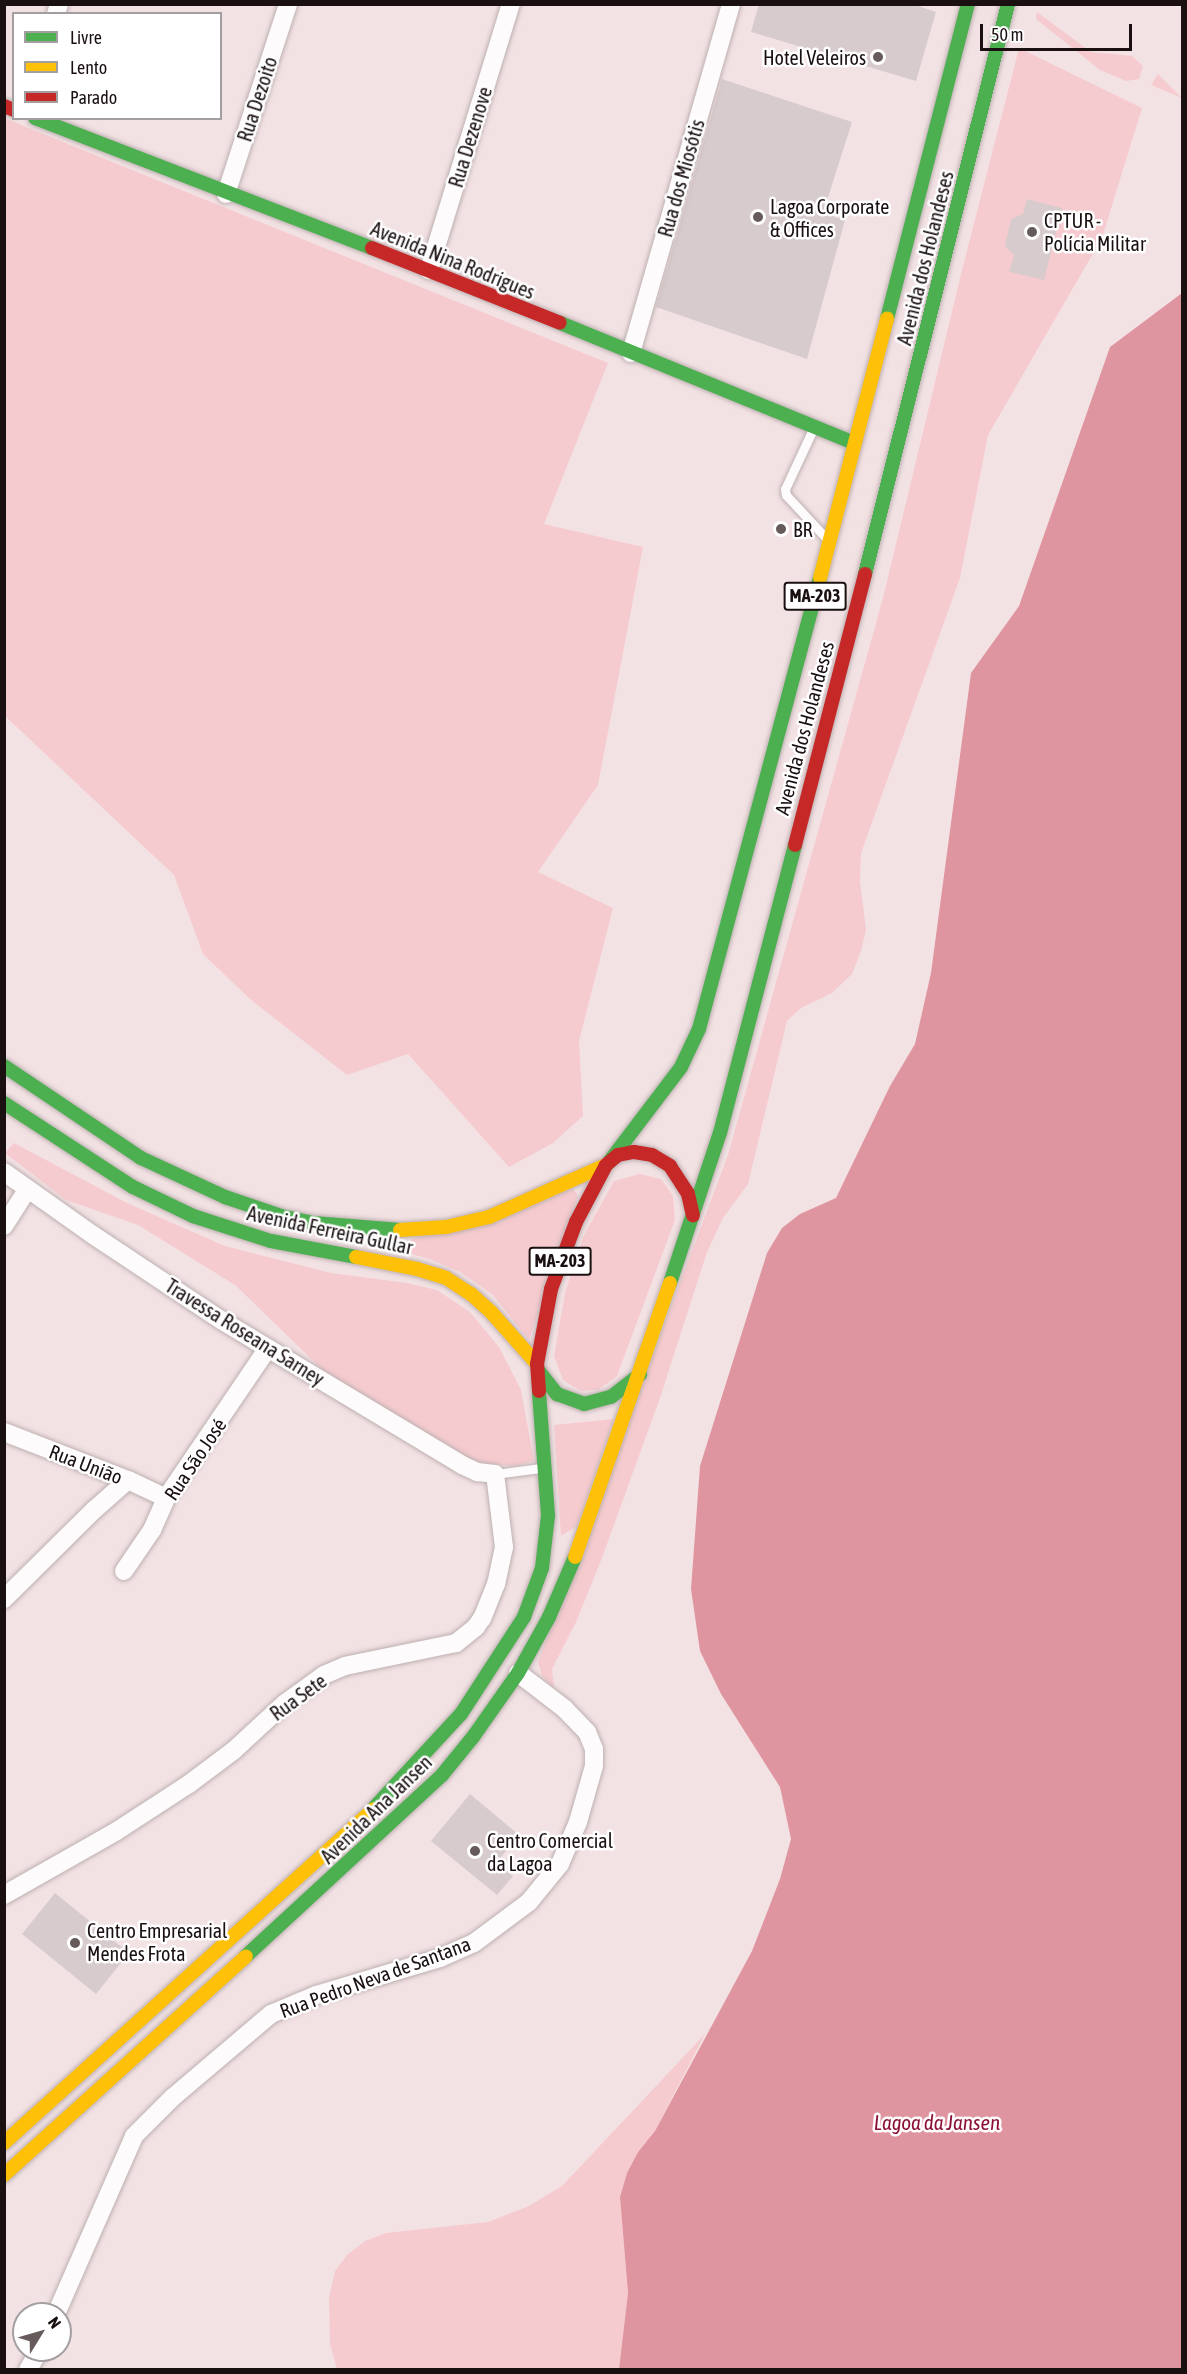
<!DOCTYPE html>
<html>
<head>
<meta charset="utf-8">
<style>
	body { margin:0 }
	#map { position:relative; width:1187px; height:2374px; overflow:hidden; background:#f3e2e4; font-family:"Asap Condensed",sans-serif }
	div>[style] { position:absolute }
	.green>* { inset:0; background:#f6cbcf }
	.water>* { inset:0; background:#df959f }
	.building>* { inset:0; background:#d8cbcd }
	.roads { filter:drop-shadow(0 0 2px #bdb0b1) drop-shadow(0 0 2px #bdb0b1) }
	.lane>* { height:9px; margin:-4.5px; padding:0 4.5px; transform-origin:4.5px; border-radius:4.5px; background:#fdfbfb }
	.street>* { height:18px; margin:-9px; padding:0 9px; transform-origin:9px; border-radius:9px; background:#fdfbfb }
	.fast>* { height:14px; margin:-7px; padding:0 7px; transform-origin:7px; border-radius:7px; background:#4caf50 }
	.slow>* { height:14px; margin:-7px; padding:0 7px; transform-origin:7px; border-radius:7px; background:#ffc107 }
	.jam>* { height:14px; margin:-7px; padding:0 7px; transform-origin:7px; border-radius:7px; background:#c62828 }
	.dots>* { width:16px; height:16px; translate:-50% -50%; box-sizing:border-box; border:3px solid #fff; border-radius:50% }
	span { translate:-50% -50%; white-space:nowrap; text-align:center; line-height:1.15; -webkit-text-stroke:5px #fff; paint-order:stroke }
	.shield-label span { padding:2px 4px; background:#fff; border:2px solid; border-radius:4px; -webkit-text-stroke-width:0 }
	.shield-label { font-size:18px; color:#1a1011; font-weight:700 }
	.poi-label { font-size:20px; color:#1a1011 }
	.right { translate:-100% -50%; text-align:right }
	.left { translate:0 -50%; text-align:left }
	.street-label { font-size:20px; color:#1a1011 }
	.water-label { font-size:21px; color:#8c1135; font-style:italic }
	.frame { position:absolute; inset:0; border:6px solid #1a1011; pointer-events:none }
	.legend { position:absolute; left:12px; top:12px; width:210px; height:108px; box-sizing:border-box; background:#fff; border:2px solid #a39fa0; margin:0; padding:8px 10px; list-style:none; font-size:18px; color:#1a1011 }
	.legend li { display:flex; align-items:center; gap:12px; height:30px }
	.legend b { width:30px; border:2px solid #a39fa0 }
	.north { position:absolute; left:12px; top:2302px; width:60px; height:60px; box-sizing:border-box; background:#fff; border:2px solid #a39fa0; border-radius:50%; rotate:53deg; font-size:16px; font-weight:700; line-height:24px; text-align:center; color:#1a1011 }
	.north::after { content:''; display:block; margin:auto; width:21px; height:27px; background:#665a5b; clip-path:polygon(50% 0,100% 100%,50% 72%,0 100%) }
	.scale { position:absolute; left:980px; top:24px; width:152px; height:27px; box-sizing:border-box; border:3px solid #1a1011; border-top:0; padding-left:8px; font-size:18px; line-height:21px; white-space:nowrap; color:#1a1011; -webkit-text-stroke:4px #fff; paint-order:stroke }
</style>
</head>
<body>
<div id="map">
	<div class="green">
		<i style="clip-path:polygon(1037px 12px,1091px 52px,1132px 56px,1143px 66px,1139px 79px,1126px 81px,1100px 70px,1036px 19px)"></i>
		<i style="clip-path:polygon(1019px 48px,1142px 108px,1102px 238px,988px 435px,960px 578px,861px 853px,860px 881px,866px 930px,861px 951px,852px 974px,832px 993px,801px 1008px,787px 1021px,748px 1184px,723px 1218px,707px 1252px,660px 1398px,602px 1558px,576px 1622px,552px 1669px,554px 1688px,542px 1676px,538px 1662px,728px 1155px,883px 598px,962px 270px)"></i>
		<i style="clip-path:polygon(1158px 74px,1182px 98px,1151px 85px)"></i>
		<i style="clip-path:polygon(4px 118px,608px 363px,544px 524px,643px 547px,598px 785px,538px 872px,613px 908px,579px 1041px,583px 1116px,553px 1143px,509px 1167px,408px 1054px,347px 1075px,250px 999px,203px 954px,174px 875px,5px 716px)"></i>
		<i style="clip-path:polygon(14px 1143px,127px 1203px,225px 1246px,331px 1273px,407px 1283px,437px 1290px,470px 1312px,499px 1347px,521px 1390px,534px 1461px,514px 1466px,476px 1463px,328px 1375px,235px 1285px,138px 1225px,66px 1200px,5px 1153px)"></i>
		<i style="clip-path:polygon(640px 1174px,661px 1179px,673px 1196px,675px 1220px,617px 1376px,598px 1390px,581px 1391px,563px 1380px,554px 1356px,565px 1293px,583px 1237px,614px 1181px)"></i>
		<i style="clip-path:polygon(573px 1189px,578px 1195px,529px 1340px,492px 1294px,460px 1272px,430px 1259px,400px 1251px,412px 1239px)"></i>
		<i style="clip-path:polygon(614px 1419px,577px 1526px,561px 1536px,554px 1425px)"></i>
		<i style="clip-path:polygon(705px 2034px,655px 2131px,638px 2152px,627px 2173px,620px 2197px,628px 2293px,619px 2369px,337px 2369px,330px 2344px,329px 2298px,335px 2271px,347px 2255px,365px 2241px,386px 2233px,488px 2222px,529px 2206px,562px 2186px)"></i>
	</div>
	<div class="water">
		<i style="clip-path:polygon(1182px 293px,1182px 2369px,619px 2369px,628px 2293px,620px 2197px,627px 2173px,638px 2152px,655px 2131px,752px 1951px,780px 1879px,791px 1839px,780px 1787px,721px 1694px,700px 1651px,691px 1589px,700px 1466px,767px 1253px,782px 1228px,800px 1214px,836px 1198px,890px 1086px,915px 1044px,931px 973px,971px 673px,1019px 606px,1110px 347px)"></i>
	</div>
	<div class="building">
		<i style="clip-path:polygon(759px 4px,912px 4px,936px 12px,916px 81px,751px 32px)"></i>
		<i style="clip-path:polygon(722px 79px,852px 122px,823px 213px,845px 220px,807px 359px,656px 307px)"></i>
		<i style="clip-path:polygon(1027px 199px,1062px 208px,1044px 280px,1009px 272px,1014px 255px,1005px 246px,1011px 219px,1023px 214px)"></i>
		<i style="clip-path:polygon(470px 1794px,519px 1835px,497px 1862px,513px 1876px,497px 1895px,431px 1841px)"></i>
		<i style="clip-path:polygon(55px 1893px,129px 1953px,96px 1994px,22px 1934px)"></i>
	</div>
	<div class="roads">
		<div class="lane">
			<i style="left:813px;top:429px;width:66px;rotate:115deg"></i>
			<i style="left:785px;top:489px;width:6px;rotate:81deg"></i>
			<i style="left:786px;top:495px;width:57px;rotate:47.1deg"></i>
			<i style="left:495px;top:1474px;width:45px;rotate:-7.6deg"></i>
		</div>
		<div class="street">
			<i style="left:56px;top:14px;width:10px;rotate:-73deg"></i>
			<i style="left:226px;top:194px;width:200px;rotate:-71.9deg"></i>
			<i style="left:429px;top:270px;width:278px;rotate:-72.9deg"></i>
			<i style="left:631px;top:353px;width:363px;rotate:-74deg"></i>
			<i style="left:4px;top:1172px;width:109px;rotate:35.3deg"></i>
			<i style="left:93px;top:1235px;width:154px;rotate:33.6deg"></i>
			<i style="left:221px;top:1320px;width:281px;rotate:31deg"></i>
			<i style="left:462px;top:1465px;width:17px;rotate:25deg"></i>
			<i style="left:477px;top:1472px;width:18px;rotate:6deg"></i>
			<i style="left:495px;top:1474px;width:74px;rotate:83deg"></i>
			<i style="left:504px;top:1547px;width:38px;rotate:102deg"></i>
			<i style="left:496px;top:1584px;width:37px;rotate:112deg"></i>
			<i style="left:482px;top:1618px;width:11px;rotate:124deg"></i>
			<i style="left:476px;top:1627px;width:26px;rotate:141deg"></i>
			<i style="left:456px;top:1643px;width:113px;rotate:168.3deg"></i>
			<i style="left:345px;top:1666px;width:23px;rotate:157deg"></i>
			<i style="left:324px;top:1675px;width:49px;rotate:144.1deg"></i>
			<i style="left:284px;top:1704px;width:69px;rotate:137.3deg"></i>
			<i style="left:233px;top:1751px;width:55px;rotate:143.1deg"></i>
			<i style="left:189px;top:1784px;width:88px;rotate:147deg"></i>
			<i style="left:115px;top:1832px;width:128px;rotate:150.4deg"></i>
			<i style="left:4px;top:1226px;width:43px;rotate:-57.4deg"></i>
			<i style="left:4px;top:1432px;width:133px;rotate:21.2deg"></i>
			<i style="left:128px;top:1480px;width:42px;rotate:25.3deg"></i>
			<i style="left:124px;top:1571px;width:50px;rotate:-55.7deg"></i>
			<i style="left:152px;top:1530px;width:35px;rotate:-66deg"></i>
			<i style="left:166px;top:1498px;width:181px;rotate:-55.8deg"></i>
			<i style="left:4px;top:1599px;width:127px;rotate:-44.7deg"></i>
			<i style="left:94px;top:1510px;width:45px;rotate:-41.4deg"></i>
			<i style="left:56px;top:2314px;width:194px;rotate:-66.3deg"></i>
			<i style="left:134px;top:2136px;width:54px;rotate:-45deg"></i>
			<i style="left:172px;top:2098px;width:130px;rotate:-40.3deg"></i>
			<i style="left:271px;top:2014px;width:49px;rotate:-22.9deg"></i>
			<i style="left:316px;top:1995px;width:129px;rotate:-16.6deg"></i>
			<i style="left:440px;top:1958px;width:37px;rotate:-24deg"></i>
			<i style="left:474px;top:1943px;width:69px;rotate:-36.7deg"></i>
			<i style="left:529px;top:1902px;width:49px;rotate:-50.8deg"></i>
			<i style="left:560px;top:1864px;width:46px;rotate:-66.8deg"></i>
			<i style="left:578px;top:1822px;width:58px;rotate:-74.1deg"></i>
			<i style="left:594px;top:1766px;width:17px;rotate:-90deg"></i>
			<i style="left:594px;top:1749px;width:18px;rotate:-112deg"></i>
			<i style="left:587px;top:1732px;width:32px;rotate:-134deg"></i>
			<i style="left:565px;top:1709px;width:59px;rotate:-142.5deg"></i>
			<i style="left:28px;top:2370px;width:23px;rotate:-61deg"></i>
		</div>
		<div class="fast">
			<i style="left:35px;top:118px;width:361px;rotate:21.1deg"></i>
			<i style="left:887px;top:319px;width:325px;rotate:-75.6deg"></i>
			<i style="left:560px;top:323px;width:318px;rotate:22.2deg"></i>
			<i style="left:865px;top:574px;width:588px;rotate:-75.92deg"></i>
			<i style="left:4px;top:1066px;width:165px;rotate:33.9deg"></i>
			<i style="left:141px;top:1158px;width:93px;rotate:24.9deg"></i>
			<i style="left:225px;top:1197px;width:59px;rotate:18.7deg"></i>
			<i style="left:281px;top:1216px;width:35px;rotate:12deg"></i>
			<i style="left:315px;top:1223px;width:85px;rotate:4.7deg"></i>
			<i style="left:4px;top:1103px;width:154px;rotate:33.1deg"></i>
			<i style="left:133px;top:1187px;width:67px;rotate:25.8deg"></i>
			<i style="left:193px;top:1216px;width:82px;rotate:17.8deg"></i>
			<i style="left:271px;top:1241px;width:86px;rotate:10.7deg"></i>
			<i style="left:609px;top:1162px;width:119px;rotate:-52.8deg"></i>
			<i style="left:681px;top:1067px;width:42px;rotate:-64.7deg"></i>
			<i style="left:699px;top:1029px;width:467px;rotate:-75deg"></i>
			<i style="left:670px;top:1283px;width:158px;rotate:-71.6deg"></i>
			<i style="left:720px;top:1133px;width:298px;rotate:-75.4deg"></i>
			<i style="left:538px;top:1370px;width:31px;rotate:52deg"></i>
			<i style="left:557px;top:1394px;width:29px;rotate:20deg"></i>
			<i style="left:584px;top:1404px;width:28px;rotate:-15deg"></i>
			<i style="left:611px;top:1397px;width:37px;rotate:-38deg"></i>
			<i style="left:373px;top:1809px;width:129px;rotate:-47.2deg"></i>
			<i style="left:461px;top:1714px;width:116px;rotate:-57deg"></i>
			<i style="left:524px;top:1617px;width:52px;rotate:-69.8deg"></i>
			<i style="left:542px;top:1568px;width:53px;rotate:-83.5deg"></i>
			<i style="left:548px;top:1515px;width:124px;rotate:-94.2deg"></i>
			<i style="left:246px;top:1956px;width:267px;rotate:-42.7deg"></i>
			<i style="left:442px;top:1775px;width:49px;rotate:-50.8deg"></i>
			<i style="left:473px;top:1737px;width:78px;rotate:-54.9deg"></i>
			<i style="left:518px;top:1673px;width:64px;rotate:-61deg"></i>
			<i style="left:549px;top:1617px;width:65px;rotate:-66.6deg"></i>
		</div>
		<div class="slow">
			<i style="left:820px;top:578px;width:268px;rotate:-75.5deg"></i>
			<i style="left:400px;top:1230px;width:46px;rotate:-3.7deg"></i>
			<i style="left:446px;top:1227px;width:44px;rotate:-13.1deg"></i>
			<i style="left:489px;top:1217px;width:128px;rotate:-24deg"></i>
			<i style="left:356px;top:1257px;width:62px;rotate:11.1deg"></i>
			<i style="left:417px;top:1269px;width:30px;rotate:17deg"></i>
			<i style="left:446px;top:1278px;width:30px;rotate:33deg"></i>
			<i style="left:471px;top:1294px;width:27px;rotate:42deg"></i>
			<i style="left:491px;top:1312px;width:69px;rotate:48.5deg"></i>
			<i style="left:575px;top:1557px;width:290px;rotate:-70.9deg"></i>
			<i style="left:4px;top:2143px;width:498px;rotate:-42.1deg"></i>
			<i style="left:4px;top:2175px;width:326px;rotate:-42.1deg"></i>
		</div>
		<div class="jam">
			<i style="left:4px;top:106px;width:11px;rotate:22deg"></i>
			<i style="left:372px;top:248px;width:202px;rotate:21.7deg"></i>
			<i style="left:795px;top:845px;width:280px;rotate:-75.5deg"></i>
			<i style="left:539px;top:1391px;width:27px;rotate:-94deg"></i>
			<i style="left:537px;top:1364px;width:76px;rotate:-79.4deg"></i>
			<i style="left:551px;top:1289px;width:72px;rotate:-69.5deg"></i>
			<i style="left:576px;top:1222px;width:64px;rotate:-62.2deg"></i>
			<i style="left:606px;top:1165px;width:16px;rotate:-40deg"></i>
			<i style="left:618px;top:1155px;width:16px;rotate:-11deg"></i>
			<i style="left:634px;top:1152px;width:18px;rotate:9deg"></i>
			<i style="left:652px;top:1155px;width:21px;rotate:31deg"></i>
			<i style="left:670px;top:1166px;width:33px;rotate:57deg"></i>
			<i style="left:688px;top:1194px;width:22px;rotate:77deg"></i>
		</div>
	</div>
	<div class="dots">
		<i style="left:878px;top:57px;background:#665a5b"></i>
		<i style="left:758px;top:217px;background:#665a5b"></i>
		<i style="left:1032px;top:232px;background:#665a5b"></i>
		<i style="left:781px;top:529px;background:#665a5b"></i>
		<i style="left:475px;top:1851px;background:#665a5b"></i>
		<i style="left:75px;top:1943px;background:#665a5b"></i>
	</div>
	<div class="shield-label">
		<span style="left:815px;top:596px">MA-203</span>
		<span style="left:560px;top:1261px">MA-203</span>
	</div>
	<div class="poi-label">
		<span class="right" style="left:866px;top:57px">Hotel Veleiros</span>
		<span class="left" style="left:770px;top:218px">Lagoa Corporate<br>&amp; Offices</span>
		<span class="left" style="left:1044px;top:232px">CPTUR -<br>Polícia Militar</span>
		<span class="left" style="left:793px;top:529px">BR</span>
		<span class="left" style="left:487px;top:1852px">Centro Comercial<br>da Lagoa</span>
		<span class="left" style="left:87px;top:1942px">Centro Empresarial<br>Mendes Frota</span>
	</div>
	<div class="street-label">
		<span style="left:257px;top:99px;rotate:-72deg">Rua Dezoito</span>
		<span style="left:470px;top:137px;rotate:-73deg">Rua Dezenove</span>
		<span style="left:681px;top:178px;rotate:-74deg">Rua dos Miosótis</span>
		<span style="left:925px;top:258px;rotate:-76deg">Avenida dos Holandeses</span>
		<span style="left:453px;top:260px;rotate:22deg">Avenida Nina Rodrigues</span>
		<span style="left:804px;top:728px;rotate:-75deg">Avenida dos Holandeses</span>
		<span style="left:330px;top:1230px;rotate:12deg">Avenida Ferreira Gullar</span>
		<span style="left:245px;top:1332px;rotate:32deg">Travessa Roseana Sarney</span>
		<span style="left:195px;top:1459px;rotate:-56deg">Rua São José</span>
		<span style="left:86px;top:1464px;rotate:21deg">Rua União</span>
		<span style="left:298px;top:1697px;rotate:-36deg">Rua Sete</span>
		<span style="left:376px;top:1809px;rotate:-44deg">Avenida Ana Jansen</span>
		<span style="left:375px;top:1977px;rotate:-20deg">Rua Pedro Neva de Santana</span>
	</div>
	<div class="water-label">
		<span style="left:937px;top:2122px">Lagoa da Jansen</span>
	</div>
	<div class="frame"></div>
	<ul class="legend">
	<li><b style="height:8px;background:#4caf50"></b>Livre</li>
	<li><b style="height:8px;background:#ffc107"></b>Lento</li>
	<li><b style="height:8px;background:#c62828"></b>Parado</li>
	</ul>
	<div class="north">N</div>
	<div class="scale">50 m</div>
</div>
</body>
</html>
